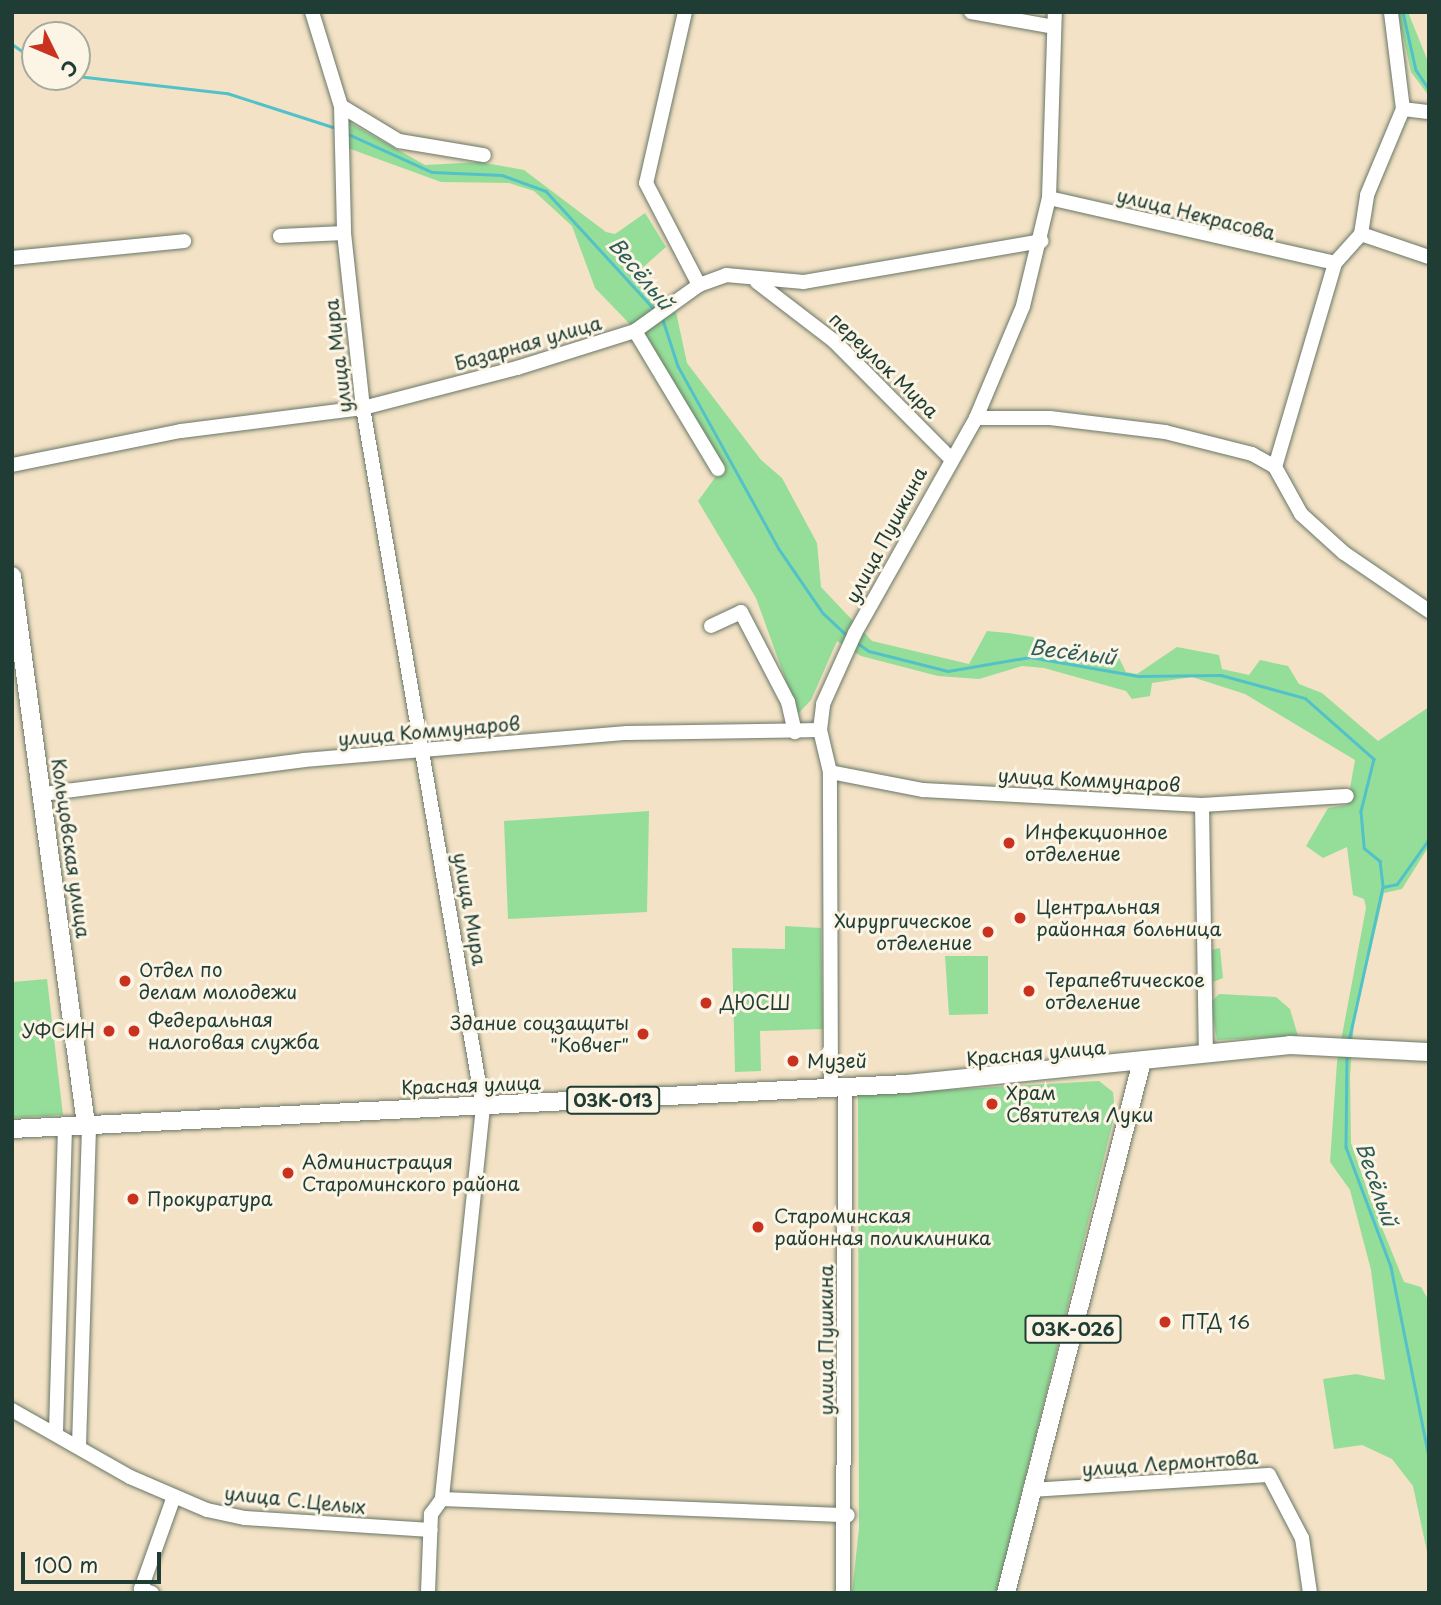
<!DOCTYPE html>
<html>
<head>
<meta charset="utf-8">
<style>
	body { margin:0 }
	#map { position:relative; width:1441px; height:1605px; overflow:hidden; background:#f3e2c5; font-family:"Playpen Sans",sans-serif }
	div>[style] { position:absolute }
	.green>* { inset:0; background:#95de99 }
	.stream>* { height:2.5px; margin:-1.25px; padding:0 1.25px; transform-origin:1.25px; border-radius:1.25px; background:#53c1c8 }
	.roads { filter:drop-shadow(0 0 2px #697767) drop-shadow(0 0 2px #697767) }
	.minor>* { height:14px; margin:-7px; padding:0 7px; transform-origin:7px; border-radius:7px; background:#fff }
	.major>* { height:18px; margin:-9px; padding:0 9px; transform-origin:9px; border-radius:9px; background:#fff }
	.dots>* { width:19px; height:19px; translate:-50% -50%; box-sizing:border-box; border:4px solid #fcf5e5; border-radius:50% }
	span { translate:-50% -50%; white-space:nowrap; text-align:center; line-height:1.15; -webkit-text-stroke:6px #fcf5e5; paint-order:stroke }
	.shield-label span { padding:2px 5px; background:#fcf5e5; border:2px solid; border-radius:5px; -webkit-text-stroke-width:0 }
	.shield-label { font-size:18px; color:#1f3d34; font-weight:700 }
	.street-label { font-size:19px; color:#1f3d34 }
	.poi-label { font-size:19px; color:#1f3d34 }
	.left { translate:0 -50%; text-align:left }
	.right { translate:-100% -50%; text-align:right }
	.water-label { font-size:21px; color:#2c5e59; font-style:italic }
	.frame { position:absolute; inset:0; border:14px solid #1f3d34; pointer-events:none }
	.north { position:absolute; left:21px; top:21px; width:70px; height:70px; box-sizing:border-box; background:#fcf5e5; border:2px solid #a4ab9e; border-radius:50%; rotate:133deg; font-size:19px; font-weight:700; line-height:28px; text-align:center; color:#1f3d34 }
	.north::after { content:''; display:block; margin:auto; width:24px; height:32px; background:#c8321e; clip-path:polygon(50% 0,100% 100%,50% 72%,0 100%) }
	.scale { position:absolute; left:21px; top:1552px; width:140px; height:32px; box-sizing:border-box; border:4px solid #1f3d34; border-top:0; padding-left:9px; font-size:21px; line-height:24px; white-space:nowrap; color:#1f3d34; -webkit-text-stroke:5px #fcf5e5; paint-order:stroke }
</style>
</head>
<body>
<div id="map">
	<div class="green">
		<i style="clip-path:polygon(1398px 12px,1408px 12px,1429px 64px,1429px 96px,1411px 72px)"></i>
		<i style="clip-path:polygon(345px 120px,425px 165px,480px 162px,524px 170px,606px 232px,615px 234px,645px 213px,666px 247px,640px 270px,676px 312px,687px 363px,761px 460px,782px 478px,817px 543px,821px 587px,872px 641px,969px 664px,987px 631px,1008px 633px,1033px 637px,1046px 653px,1118px 656px,1126px 672px,1137px 674px,1177px 647px,1219px 655px,1222px 669px,1249px 675px,1260px 660px,1288px 666px,1299px 684px,1322px 693px,1378px 741px,1429px 707px,1429px 846px,1402px 889px,1384px 893px,1354px 1022px,1350px 1076px,1351px 1143px,1370px 1198px,1404px 1282px,1421px 1287px,1429px 1301px,1429px 1561px,1413px 1486px,1392px 1459px,1362px 1445px,1334px 1449px,1323px 1379px,1356px 1374px,1385px 1380px,1371px 1270px,1350px 1190px,1330px 1162px,1337px 1062px,1366px 908px,1364px 899px,1353px 895px,1347px 847px,1323px 858px,1306px 846px,1328px 808px,1347px 805px,1355px 760px,1245px 694px,1192px 677px,1152px 683px,1150px 696px,1132px 699px,1126px 691px,1044px 668px,1022px 666px,979px 679px,938px 676px,861px 656px,837px 641px,811px 700px,798px 714px,756px 598px,698px 501px,722px 468px,648px 343px,595px 288px,572px 226px,534px 191px,509px 183px,441px 182px,345px 147px)"></i>
		<i style="clip-path:polygon(649px 811px,647px 912px,508px 919px,504px 821px)"></i>
		<i style="clip-path:polygon(785px 926px,821px 928px,823px 1029px,760px 1031px,761px 1071px,735px 1072px,732px 948px,785px 949px)"></i>
		<i style="clip-path:polygon(1220px 948px,1223px 978px,1213px 982px,1211px 950px)"></i>
		<i style="clip-path:polygon(945px 956px,988px 956px,988px 1014px,949px 1015px)"></i>
		<i style="clip-path:polygon(47px 979px,63px 1115px,12px 1118px,12px 982px)"></i>
		<i style="clip-path:polygon(1219px 994px,1276px 997px,1290px 1009px,1298px 1036px,1217px 1040px,1210px 1003px)"></i>
		<i style="clip-path:polygon(1099px 1081px,1113px 1092px,1115px 1113px,997px 1593px,852px 1593px,859px 1528px,858px 1095px)"></i>
	</div>
	<div class="stream">
		<i style="left:1403px;top:12px;width:59px;rotate:77.4deg"></i>
		<i style="left:1416px;top:70px;width:23px;rotate:56deg"></i>
		<i style="left:12px;top:44px;width:28px;rotate:35deg"></i>
		<i style="left:77px;top:76px;width:151px;rotate:6.5deg"></i>
		<i style="left:227px;top:93px;width:114px;rotate:17.8deg"></i>
		<i style="left:348px;top:134px;width:92px;rotate:24.3deg"></i>
		<i style="left:432px;top:172px;width:70px;rotate:2.5deg"></i>
		<i style="left:502px;top:175px;width:47px;rotate:20deg"></i>
		<i style="left:546px;top:191px;width:161px;rotate:47.5deg"></i>
		<i style="left:662px;top:317px;width:52px;rotate:71.9deg"></i>
		<i style="left:678px;top:366px;width:209px;rotate:61.1deg"></i>
		<i style="left:779px;top:549px;width:78px;rotate:55.5deg"></i>
		<i style="left:823px;top:613px;width:33px;rotate:43deg"></i>
		<i style="left:855px;top:641px;width:17px;rotate:36deg"></i>
		<i style="left:869px;top:651px;width:81px;rotate:14.2deg"></i>
		<i style="left:948px;top:671px;width:83px;rotate:-9.7deg"></i>
		<i style="left:1030px;top:657px;width:111px;rotate:9.9deg"></i>
		<i style="left:1139px;top:676px;width:82px;rotate:-0.7deg"></i>
		<i style="left:1221px;top:675px;width:87px;rotate:15.3deg"></i>
		<i style="left:1305px;top:698px;width:92px;rotate:41.5deg"></i>
		<i style="left:1374px;top:759px;width:54px;rotate:104deg"></i>
		<i style="left:1361px;top:811px;width:37px;rotate:85deg"></i>
		<i style="left:1364px;top:848px;width:21px;rotate:39deg"></i>
		<i style="left:1380px;top:861px;width:26px;rotate:83deg"></i>
		<i style="left:1383px;top:887px;width:158px;rotate:102.4deg"></i>
		<i style="left:1383px;top:887px;width:14px;rotate:-12deg"></i>
		<i style="left:1397px;top:884px;width:55px;rotate:-54.6deg"></i>
		<i style="left:1347px;top:1054px;width:93px;rotate:90.6deg"></i>
		<i style="left:1346px;top:1147px;width:128px;rotate:69.4deg"></i>
		<i style="left:1391px;top:1267px;width:195px;rotate:78.7deg"></i>
	</div>
	<div class="roads">
		<div class="minor">
			<i style="left:312px;top:12px;width:98px;rotate:72.9deg"></i>
			<i style="left:341px;top:106px;width:127px;rotate:88.6deg"></i>
			<i style="left:344px;top:233px;width:176px;rotate:83.8deg"></i>
			<i style="left:363px;top:408px;width:709px;rotate:80.26deg"></i>
			<i style="left:483px;top:1107px;width:394px;rotate:96deg"></i>
			<i style="left:442px;top:1499px;width:19px;rotate:126deg"></i>
			<i style="left:431px;top:1514px;width:79px;rotate:92.2deg"></i>
			<i style="left:685px;top:12px;width:175px;rotate:102.8deg"></i>
			<i style="left:646px;top:183px;width:115px;rotate:62.5deg"></i>
			<i style="left:971px;top:12px;width:84px;rotate:10.2deg"></i>
			<i style="left:341px;top:106px;width:68px;rotate:31.1deg"></i>
			<i style="left:399px;top:141px;width:86px;rotate:9.4deg"></i>
			<i style="left:1403px;top:109px;width:26px;rotate:7deg"></i>
			<i style="left:1049px;top:198px;width:293px;rotate:12.8deg"></i>
			<i style="left:1361px;top:234px;width:72px;rotate:18.7deg"></i>
			<i style="left:280px;top:236px;width:64px;rotate:-2.7deg"></i>
			<i style="left:12px;top:258px;width:173px;rotate:-5.6deg"></i>
			<i style="left:757px;top:282px;width:97px;rotate:37.5deg"></i>
			<i style="left:834px;top:341px;width:163px;rotate:45.2deg"></i>
			<i style="left:635px;top:331px;width:161px;rotate:59deg"></i>
			<i style="left:976px;top:418px;width:74px"></i>
			<i style="left:1050px;top:418px;width:116px;rotate:6.9deg"></i>
			<i style="left:1165px;top:432px;width:90px;rotate:14.2deg"></i>
			<i style="left:1252px;top:454px;width:26px;rotate:29deg"></i>
			<i style="left:1275px;top:467px;width:54px;rotate:61deg"></i>
			<i style="left:1301px;top:514px;width:58px;rotate:42.2deg"></i>
			<i style="left:1344px;top:553px;width:103px;rotate:34.3deg"></i>
			<i style="left:12px;top:465px;width:172px;rotate:-11.4deg"></i>
			<i style="left:181px;top:431px;width:183px;rotate:-7.2deg"></i>
			<i style="left:363px;top:408px;width:159px;rotate:-14.6deg"></i>
			<i style="left:517px;top:368px;width:124px;rotate:-17.4deg"></i>
			<i style="left:635px;top:331px;width:79px;rotate:-35.7deg"></i>
			<i style="left:699px;top:285px;width:29px;rotate:-20deg"></i>
			<i style="left:726px;top:275px;width:78px;rotate:5.1deg"></i>
			<i style="left:804px;top:282px;width:241px;rotate:-9.8deg"></i>
			<i style="left:1275px;top:467px;width:213px;rotate:-73.6deg"></i>
			<i style="left:1335px;top:263px;width:39px;rotate:-48deg"></i>
			<i style="left:1361px;top:234px;width:39px;rotate:-81deg"></i>
			<i style="left:1367px;top:195px;width:93px;rotate:-67.3deg"></i>
			<i style="left:1403px;top:109px;width:98px;rotate:-97.1deg"></i>
			<i style="left:711px;top:626px;width:33px;rotate:-25deg"></i>
			<i style="left:741px;top:612px;width:102px;rotate:62.4deg"></i>
			<i style="left:788px;top:702px;width:31px;rotate:77deg"></i>
			<i style="left:830px;top:772px;width:95px;rotate:11deg"></i>
			<i style="left:923px;top:790px;width:279px;rotate:3.1deg"></i>
			<i style="left:1202px;top:805px;width:145px;rotate:-3.6deg"></i>
			<i style="left:43px;top:794px;width:263px;rotate:-7.4deg"></i>
			<i style="left:304px;top:760px;width:324px;rotate:-4.8deg"></i>
			<i style="left:627px;top:733px;width:193px;rotate:-0.9deg"></i>
			<i style="left:1202px;top:805px;width:245px;rotate:89.1deg"></i>
			<i style="left:831px;top:1088px;width:316px;rotate:-90.2deg"></i>
			<i style="left:830px;top:772px;width:43px;rotate:-103.4deg"></i>
			<i style="left:820px;top:730px;width:26px;rotate:-83deg"></i>
			<i style="left:823px;top:704px;width:78px;rotate:-65.7deg"></i>
			<i style="left:855px;top:633px;width:247px;rotate:-60.6deg"></i>
			<i style="left:976px;top:418px;width:121px;rotate:-67.2deg"></i>
			<i style="left:1023px;top:306px;width:111px;rotate:-76.5deg"></i>
			<i style="left:1049px;top:198px;width:186px;rotate:-88.2deg"></i>
			<i style="left:12px;top:1410px;width:136px;rotate:29.6deg"></i>
			<i style="left:130px;top:1477px;width:84px;rotate:23.2deg"></i>
			<i style="left:207px;top:1510px;width:39px;rotate:12deg"></i>
			<i style="left:245px;top:1518px;width:186px;rotate:3.7deg"></i>
			<i style="left:56px;top:1431px;width:305px;rotate:-88.3deg"></i>
			<i style="left:79px;top:1446px;width:320px;rotate:-88.2deg"></i>
			<i style="left:1030px;top:1490px;width:239px;rotate:-3.6deg"></i>
			<i style="left:1269px;top:1475px;width:71px;rotate:62.4deg"></i>
			<i style="left:1302px;top:1538px;width:56px;rotate:81.7deg"></i>
			<i style="left:442px;top:1499px;width:406px;rotate:2.3deg"></i>
			<i style="left:152px;top:1593px;width:12px;rotate:-160deg"></i>
			<i style="left:141px;top:1589px;width:96px;rotate:-70.4deg"></i>
			<i style="left:843px;top:1593px;width:505px;rotate:-89.77deg"></i>
		</div>
		<div class="major">
			<i style="left:12px;top:576px;width:554px;rotate:82.32deg"></i>
			<i style="left:12px;top:1129px;width:896px;rotate:-2.88deg"></i>
			<i style="left:907px;top:1084px;width:385px;rotate:-5.8deg"></i>
			<i style="left:1290px;top:1045px;width:139px;rotate:2.9deg"></i>
			<i style="left:1006px;top:1593px;width:545px;rotate:-75.66deg"></i>
		</div>
	</div>
	<div class="dots">
		<i style="left:1009px;top:843px;background:#c8321e"></i>
		<i style="left:1020px;top:918px;background:#c8321e"></i>
		<i style="left:988px;top:932px;background:#c8321e"></i>
		<i style="left:125px;top:981px;background:#c8321e"></i>
		<i style="left:1029px;top:991px;background:#c8321e"></i>
		<i style="left:706px;top:1003px;background:#c8321e"></i>
		<i style="left:109px;top:1031px;background:#c8321e"></i>
		<i style="left:134px;top:1031px;background:#c8321e"></i>
		<i style="left:643px;top:1034px;background:#c8321e"></i>
		<i style="left:793px;top:1061px;background:#c8321e"></i>
		<i style="left:992px;top:1104px;background:#c8321e"></i>
		<i style="left:288px;top:1173px;background:#c8321e"></i>
		<i style="left:133px;top:1199px;background:#c8321e"></i>
		<i style="left:758px;top:1227px;background:#c8321e"></i>
		<i style="left:1165px;top:1322px;background:#c8321e"></i>
	</div>
	<div class="shield-label">
		<span style="left:613px;top:1100px">03К-013</span>
		<span style="left:1073px;top:1329px">03К-026</span>
	</div>
	<div class="street-label">
		<span style="left:1196px;top:214px;rotate:14deg">улица Некрасова</span>
		<span style="left:528px;top:343px;rotate:-16deg">Базарная улица</span>
		<span style="left:338px;top:356px;rotate:-97deg">улица Мира</span>
		<span style="left:884px;top:365px;rotate:44deg">переулок Мира</span>
		<span style="left:886px;top:535px;rotate:-62deg">улица Пушкина</span>
		<span style="left:429px;top:731px;rotate:-5deg">улица Коммунаров</span>
		<span style="left:1089px;top:780px;rotate:3deg">улица Коммунаров</span>
		<span style="left:71px;top:848px;rotate:82deg">Кольцовская улица</span>
		<span style="left:470px;top:909px;rotate:80deg">улица Мира</span>
		<span style="left:1036px;top:1053px;rotate:-5deg">Красная улица</span>
		<span style="left:471px;top:1085px;rotate:-2deg">Красная улица</span>
		<span style="left:826px;top:1340px;rotate:-90deg">улица Пушкина</span>
		<span style="left:1170px;top:1463px;rotate:-4deg">улица Лермонтова</span>
		<span style="left:295px;top:1500px;rotate:6deg">улица С.Целых</span>
	</div>
	<div class="poi-label">
		<span class="left" style="left:1025px;top:843px">Инфекционное<br>отделение</span>
		<span class="left" style="left:1036px;top:918px">Центральная<br>районная больница</span>
		<span class="right" style="left:972px;top:932px">Хирургическое<br>отделение</span>
		<span class="left" style="left:139px;top:981px">Отдел по<br>делам молодежи</span>
		<span class="left" style="left:1045px;top:991px">Терапевтическое<br>отделение</span>
		<span class="left" style="left:720px;top:1003px">ДЮСШ</span>
		<span class="left" style="left:148px;top:1031px">Федеральная<br>налоговая служба</span>
		<span class="right" style="left:629px;top:1034px">Здание соцзащиты<br>"Ковчег"</span>
		<span class="right" style="left:95px;top:1031px">УФСИН</span>
		<span class="left" style="left:807px;top:1061px">Музей</span>
		<span class="left" style="left:1006px;top:1104px">Храм<br>Святителя Луки</span>
		<span class="left" style="left:302px;top:1173px">Администрация<br>Староминского района</span>
		<span class="left" style="left:147px;top:1199px">Прокуратура</span>
		<span class="left" style="left:774px;top:1227px">Староминская<br>районная поликлиника</span>
		<span class="left" style="left:1181px;top:1322px">ПТД 16</span>
	</div>
	<div class="water-label">
		<span style="left:642px;top:273px;rotate:50deg">Весёлый</span>
		<span style="left:1073px;top:651px;rotate:7deg">Весёлый</span>
		<span style="left:1378px;top:1184px;rotate:71deg">Весёлый</span>
	</div>
	<div class="frame"></div>
	<div class="north">С</div>
	<div class="scale">100 m</div>
</div>
</body>
</html>
